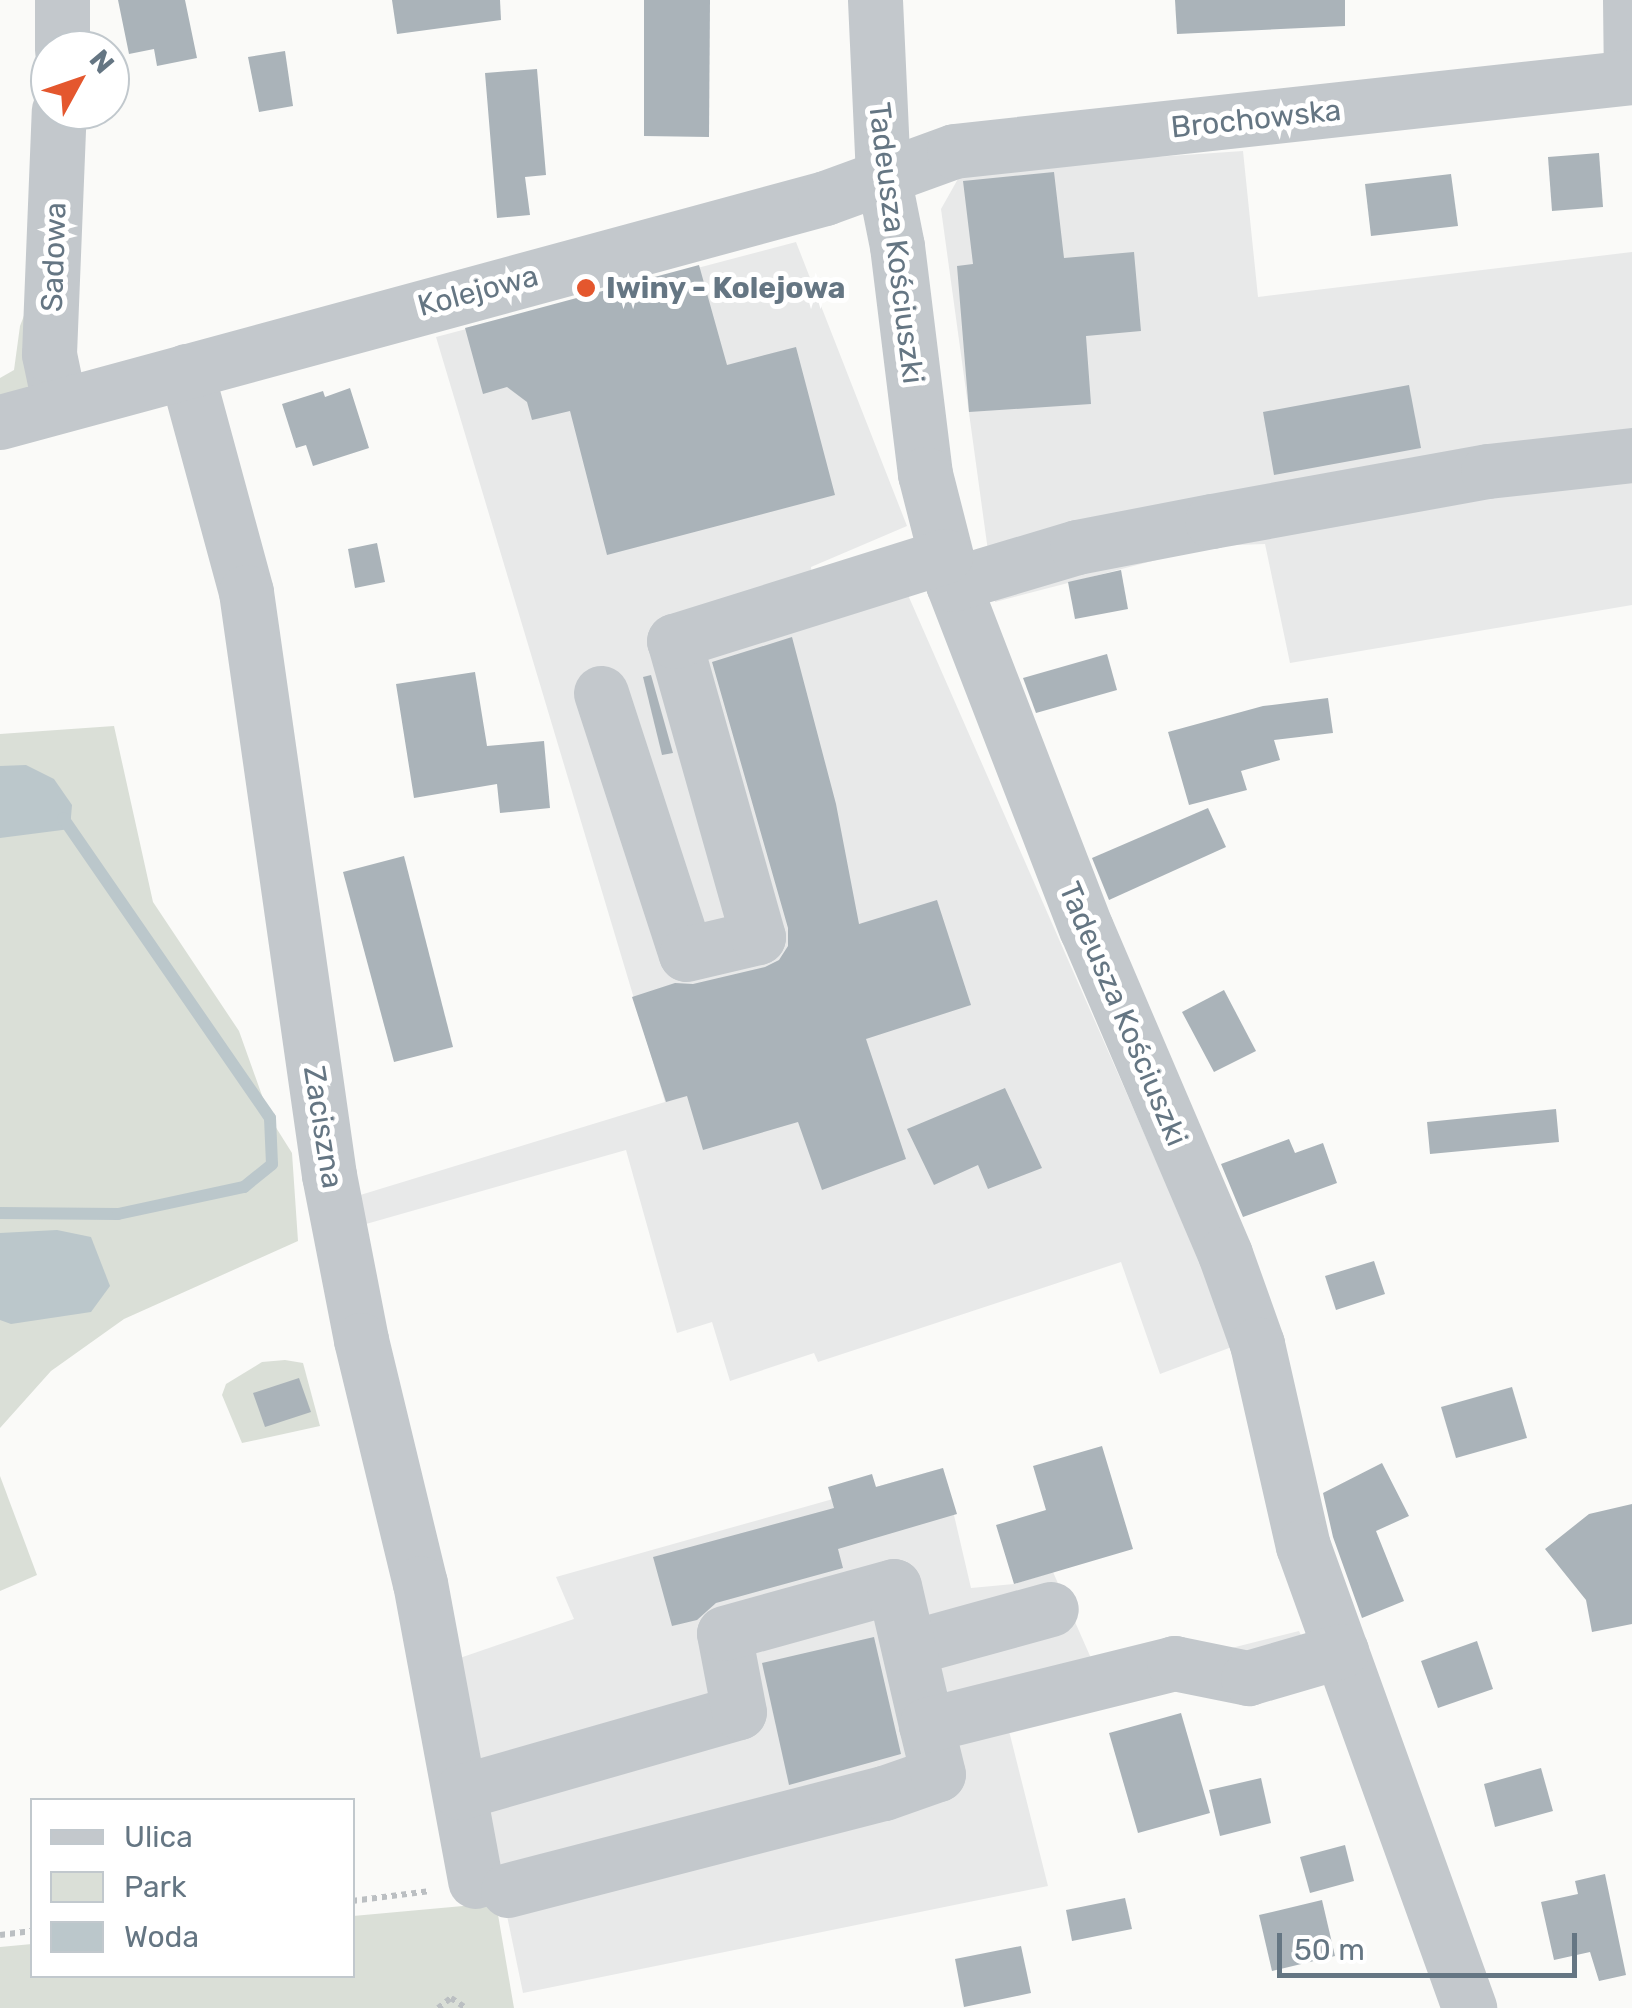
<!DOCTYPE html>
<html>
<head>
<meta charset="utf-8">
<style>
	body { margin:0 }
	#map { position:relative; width:1632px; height:2008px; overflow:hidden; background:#fafaf8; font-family:Rubik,sans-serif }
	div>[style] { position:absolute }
	.built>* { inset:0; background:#e8e9e9 }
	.green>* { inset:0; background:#dadfd7 }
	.water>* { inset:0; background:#bbc7cb }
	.stream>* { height:12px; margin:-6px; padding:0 6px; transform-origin:6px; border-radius:6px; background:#bbc7cb }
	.building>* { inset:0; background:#aab3b9 }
	.path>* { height:6px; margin-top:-3px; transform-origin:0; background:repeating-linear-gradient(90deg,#bbbfc2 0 5px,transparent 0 10px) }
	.minor>* { height:55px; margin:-27.5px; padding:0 27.5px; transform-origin:27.5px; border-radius:27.5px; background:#c3c8cc }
	.dots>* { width:28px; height:28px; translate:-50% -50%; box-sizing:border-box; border:5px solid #fff; border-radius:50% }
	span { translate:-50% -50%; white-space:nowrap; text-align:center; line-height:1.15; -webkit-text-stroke:10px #fff; paint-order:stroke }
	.street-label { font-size:30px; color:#657683 }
	.poi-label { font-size:30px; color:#657683; font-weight:700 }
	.left { translate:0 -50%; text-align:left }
	.legend { position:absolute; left:30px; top:1798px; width:325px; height:180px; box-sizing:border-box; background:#fff; border:2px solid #c1c8cd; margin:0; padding:12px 18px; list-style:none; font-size:30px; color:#657683 }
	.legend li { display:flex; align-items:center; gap:20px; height:50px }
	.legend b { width:50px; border:2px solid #c1c8cd }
	.north { position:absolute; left:30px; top:30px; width:100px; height:100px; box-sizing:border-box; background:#fff; border:2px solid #c1c8cd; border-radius:50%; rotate:50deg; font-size:28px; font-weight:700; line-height:40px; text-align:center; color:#657683 }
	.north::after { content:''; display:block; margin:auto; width:35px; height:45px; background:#e4572e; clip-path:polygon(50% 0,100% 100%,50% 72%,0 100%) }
	.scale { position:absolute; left:1277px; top:1933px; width:300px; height:45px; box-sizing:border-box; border:5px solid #657683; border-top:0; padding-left:12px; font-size:30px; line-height:35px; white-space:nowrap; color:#657683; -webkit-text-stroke:8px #fff; paint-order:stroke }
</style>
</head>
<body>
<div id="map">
	<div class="built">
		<i style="clip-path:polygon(1243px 151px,1258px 297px,1632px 252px,1632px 605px,1290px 663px,1265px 544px,1210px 546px,995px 602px,941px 209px,963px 170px)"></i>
		<i style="clip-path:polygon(796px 242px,907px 526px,811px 567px,815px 613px,908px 595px,1237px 1345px,1160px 1374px,1121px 1262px,818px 1362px,814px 1353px,730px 1381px,712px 1322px,677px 1333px,626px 1150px,359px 1226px,357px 1196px,665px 1102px,436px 337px)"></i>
		<i style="clip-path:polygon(943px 1468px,971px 1588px,1014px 1584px,1053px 1572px,1094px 1665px,1188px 1659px,1299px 1631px,1321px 1677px,1213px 1686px,1186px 1694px,1181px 1678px,1007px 1723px,1048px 1886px,523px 1993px,454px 1660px,574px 1619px,556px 1577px)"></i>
	</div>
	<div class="green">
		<i style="clip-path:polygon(32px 295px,34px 377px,25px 391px,0 402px,0 378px,14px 370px,20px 326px)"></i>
		<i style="clip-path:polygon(114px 726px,153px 902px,239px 1031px,270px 1118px,292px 1153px,298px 1241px,124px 1319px,51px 1371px,0 1428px,0 734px)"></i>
		<i style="clip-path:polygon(285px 1360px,303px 1363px,320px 1426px,242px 1443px,222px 1395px,226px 1384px,262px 1362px)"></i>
		<i style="clip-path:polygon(0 1476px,37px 1575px,0 1591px)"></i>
		<i style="clip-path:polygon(496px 1903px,514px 2008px,0 2008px,0 1947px,32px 1944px,32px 1976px,352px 1976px,353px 1916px)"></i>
	</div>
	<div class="water">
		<i style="clip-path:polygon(26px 765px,54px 779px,72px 805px,70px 829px,0 838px,0 766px)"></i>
		<i style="clip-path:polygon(57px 1230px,91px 1237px,110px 1286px,91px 1312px,11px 1324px,0 1320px,0 1233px)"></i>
	</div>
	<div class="stream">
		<i style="left:0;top:1213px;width:118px;rotate:0.5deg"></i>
		<i style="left:118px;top:1214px;width:129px;rotate:-12.1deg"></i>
		<i style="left:244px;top:1187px;width:36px;rotate:-39deg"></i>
		<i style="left:272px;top:1164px;width:46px;rotate:-92.5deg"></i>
		<i style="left:270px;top:1118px;width:364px;rotate:-124.6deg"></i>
	</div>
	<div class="building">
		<i style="clip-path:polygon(118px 0,185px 0,197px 58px,157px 66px,154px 49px,129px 54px)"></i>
		<i style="clip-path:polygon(392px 0,500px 0,501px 20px,397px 34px)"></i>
		<i style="clip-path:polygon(644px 0,710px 0,709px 137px,644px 136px)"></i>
		<i style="clip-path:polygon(1175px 0,1345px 0,1345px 26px,1177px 34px)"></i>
		<i style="clip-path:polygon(285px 51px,293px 106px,259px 112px,248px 57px)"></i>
		<i style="clip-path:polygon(537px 69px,546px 175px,525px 177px,530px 215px,497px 218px,485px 73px)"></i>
		<i style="clip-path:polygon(1599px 153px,1603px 207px,1552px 211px,1548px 157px)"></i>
		<i style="clip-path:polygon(1054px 172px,1064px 258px,1134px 252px,1141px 331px,1086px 336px,1091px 404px,969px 412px,957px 266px,973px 264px,963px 181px)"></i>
		<i style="clip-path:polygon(1451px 174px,1458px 226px,1371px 236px,1365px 184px)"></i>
		<i style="clip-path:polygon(699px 265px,727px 365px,796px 347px,835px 495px,607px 555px,570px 411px,532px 420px,527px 402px,507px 387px,483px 394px,465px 328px)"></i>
		<i style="clip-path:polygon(1409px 385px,1421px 448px,1274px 475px,1263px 412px)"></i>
		<i style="clip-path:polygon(350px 388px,369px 448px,313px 466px,306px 445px,296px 448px,282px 404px,323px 391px,325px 397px)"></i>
		<i style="clip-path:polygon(377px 543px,385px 582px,355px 588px,348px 549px)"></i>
		<i style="clip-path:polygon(1121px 570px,1128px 609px,1075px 619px,1068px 582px)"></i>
		<i style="clip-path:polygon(792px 637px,836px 804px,859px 924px,937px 900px,971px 1005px,866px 1039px,906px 1159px,822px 1190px,798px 1122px,703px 1150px,687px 1096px,666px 1102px,632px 997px,675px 983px,693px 984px,765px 967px,779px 960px,788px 946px,788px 928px,712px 662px)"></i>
		<i style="clip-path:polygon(1107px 654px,1117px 690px,1036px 713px,1023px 678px)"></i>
		<i style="clip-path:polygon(475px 672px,487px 746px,544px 741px,550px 808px,500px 813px,497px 784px,414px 798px,396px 684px)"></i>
		<i style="clip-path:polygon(651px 675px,673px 753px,662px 755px,643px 677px)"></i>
		<i style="clip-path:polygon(1328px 698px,1333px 733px,1274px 740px,1280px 760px,1241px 771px,1247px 790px,1189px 805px,1168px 732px,1263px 706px)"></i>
		<i style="clip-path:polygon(1208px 808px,1226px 847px,1109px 900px,1092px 858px)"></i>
		<i style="clip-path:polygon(404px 856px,453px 1047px,394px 1062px,343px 872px)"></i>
		<i style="clip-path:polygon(1224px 990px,1256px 1051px,1214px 1072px,1182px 1012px)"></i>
		<i style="clip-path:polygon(1005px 1088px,1042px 1168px,988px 1189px,978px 1165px,934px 1185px,907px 1129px)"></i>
		<i style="clip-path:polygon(1556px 1109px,1559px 1142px,1430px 1154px,1427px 1122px)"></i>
		<i style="clip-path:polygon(1289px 1139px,1295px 1153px,1323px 1143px,1337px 1183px,1243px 1217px,1221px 1164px)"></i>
		<i style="clip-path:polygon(1374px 1261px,1385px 1294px,1336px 1310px,1325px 1276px)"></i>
		<i style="clip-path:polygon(299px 1378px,311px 1412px,265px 1427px,253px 1393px)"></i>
		<i style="clip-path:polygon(1512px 1387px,1527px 1438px,1456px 1458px,1441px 1407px)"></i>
		<i style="clip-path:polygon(1102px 1446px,1133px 1549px,1014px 1584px,996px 1525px,1046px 1510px,1033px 1466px)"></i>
		<i style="clip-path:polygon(1382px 1463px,1409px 1516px,1376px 1531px,1404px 1601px,1362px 1618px,1333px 1537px,1323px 1493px)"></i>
		<i style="clip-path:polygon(943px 1468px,957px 1514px,838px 1549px,843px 1568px,716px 1603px,697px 1620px,672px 1626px,653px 1557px,834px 1508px,828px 1487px,872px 1474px,876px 1487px)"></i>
		<i style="clip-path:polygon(1632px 1504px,1632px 1624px,1592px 1632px,1586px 1600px,1545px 1549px,1589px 1514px)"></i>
		<i style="clip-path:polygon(874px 1637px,901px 1754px,789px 1785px,762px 1663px)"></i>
		<i style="clip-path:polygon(1477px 1641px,1493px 1689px,1438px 1708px,1421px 1661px)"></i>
		<i style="clip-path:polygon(1181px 1713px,1210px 1813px,1138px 1833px,1109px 1733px)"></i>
		<i style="clip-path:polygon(1541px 1768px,1553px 1811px,1495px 1827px,1484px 1784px)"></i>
		<i style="clip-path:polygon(1261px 1778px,1271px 1823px,1220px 1836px,1209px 1790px)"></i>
		<i style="clip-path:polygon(1345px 1845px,1354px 1881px,1310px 1893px,1300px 1857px)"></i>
		<i style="clip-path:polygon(1605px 1874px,1626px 1975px,1599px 1981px,1590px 1952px,1554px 1960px,1541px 1902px,1578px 1894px,1575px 1881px)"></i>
		<i style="clip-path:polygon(1125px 1898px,1132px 1929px,1072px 1941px,1066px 1910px)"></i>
		<i style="clip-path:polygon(1322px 1900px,1335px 1956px,1272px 1971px,1259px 1915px)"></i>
		<i style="clip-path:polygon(1021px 1946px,1031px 1993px,964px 2007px,955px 1959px)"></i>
	</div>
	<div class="path">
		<i style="left:352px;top:1901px;width:79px;rotate:-7.3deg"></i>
		<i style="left:0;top:1935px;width:32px;rotate:-7deg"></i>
		<i style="left:438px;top:2008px;width:16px;rotate:-38deg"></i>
		<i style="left:451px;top:1998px;width:18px;rotate:34deg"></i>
	</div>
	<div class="minor">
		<i style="left:875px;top:0;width:176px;rotate:87.4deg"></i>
		<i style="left:883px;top:176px;width:71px;rotate:78.7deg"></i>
		<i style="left:897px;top:246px;width:230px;rotate:83deg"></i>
		<i style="left:925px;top:474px;width:114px;rotate:75.7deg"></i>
		<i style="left:953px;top:584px;width:369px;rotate:68.9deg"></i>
		<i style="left:1086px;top:928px;width:354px;rotate:66.9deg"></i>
		<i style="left:1225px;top:1254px;width:96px;rotate:70.4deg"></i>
		<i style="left:1257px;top:1344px;width:207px;rotate:77.2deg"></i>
		<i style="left:1303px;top:1546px;width:491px;rotate:70.2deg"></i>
		<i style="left:1630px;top:0;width:77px;rotate:89.3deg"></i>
		<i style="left:62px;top:50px;width:50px;rotate:-90deg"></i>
		<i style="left:186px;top:371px;width:229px;rotate:74.8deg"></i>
		<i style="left:246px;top:592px;width:589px;rotate:81.9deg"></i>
		<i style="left:329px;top:1175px;width:168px;rotate:79deg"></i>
		<i style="left:361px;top:1340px;width:250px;rotate:76.4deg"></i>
		<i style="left:420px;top:1583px;width:303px;rotate:79.5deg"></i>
		<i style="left:59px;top:402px;width:49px;rotate:-101.8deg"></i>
		<i style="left:49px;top:354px;width:244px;rotate:-87.7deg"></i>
		<i style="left:0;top:422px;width:855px;rotate:-15.19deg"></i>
		<i style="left:825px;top:198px;width:137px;rotate:-20deg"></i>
		<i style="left:954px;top:151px;width:682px;rotate:-6.23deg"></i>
		<i style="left:953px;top:584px;width:129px;rotate:-16.6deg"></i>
		<i style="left:1077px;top:547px;width:137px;rotate:-10.9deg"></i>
		<i style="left:1212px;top:521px;width:280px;rotate:-10.3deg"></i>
		<i style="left:1488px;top:471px;width:145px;rotate:-6.3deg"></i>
		<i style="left:601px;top:693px;width:274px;rotate:72deg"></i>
		<i style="left:686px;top:954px;width:74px;rotate:-13.3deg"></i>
		<i style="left:758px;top:937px;width:308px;rotate:-105.8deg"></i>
		<i style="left:674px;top:641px;width:284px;rotate:-17.4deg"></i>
		<i style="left:909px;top:1648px;width:147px;rotate:-15.4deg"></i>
		<i style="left:460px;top:1792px;width:290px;rotate:-16deg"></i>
		<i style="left:739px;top:1712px;width:80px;rotate:-100.8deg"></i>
		<i style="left:724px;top:1633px;width:176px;rotate:-15.5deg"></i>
		<i style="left:894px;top:1586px;width:143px;rotate:77deg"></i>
		<i style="left:508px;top:1890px;width:388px;rotate:-14.5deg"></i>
		<i style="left:884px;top:1793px;width:57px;rotate:-19.4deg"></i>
		<i style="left:938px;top:1774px;width:50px;rotate:-103.8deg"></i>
		<i style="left:926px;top:1725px;width:256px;rotate:-14deg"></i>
		<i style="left:1174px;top:1663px;width:76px;rotate:11.5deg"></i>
		<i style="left:1248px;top:1678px;width:97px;rotate:-16.2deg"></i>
	</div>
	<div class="dots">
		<i style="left:586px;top:288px;background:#e4572e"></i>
	</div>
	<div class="street-label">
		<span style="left:1256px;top:119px;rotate:-6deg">Brochowska</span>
		<span style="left:896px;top:243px;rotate:83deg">Tadeusza Kościuszki</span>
		<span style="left:54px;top:257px;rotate:-88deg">Sadowa</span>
		<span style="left:478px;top:291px;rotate:-15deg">Kolejowa</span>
		<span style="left:1123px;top:1014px;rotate:67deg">Tadeusza Kościuszki</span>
		<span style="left:323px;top:1127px;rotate:81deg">Zaciszna</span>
	</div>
	<div class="poi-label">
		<span class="left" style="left:606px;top:288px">Iwiny - Kolejowa</span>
	</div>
	<ul class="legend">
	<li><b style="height:12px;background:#c3c8cc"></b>Ulica</li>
	<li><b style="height:28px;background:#dadfd7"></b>Park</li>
	<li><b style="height:28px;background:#bbc7cb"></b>Woda</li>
	</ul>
	<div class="north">N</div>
	<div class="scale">50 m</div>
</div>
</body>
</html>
